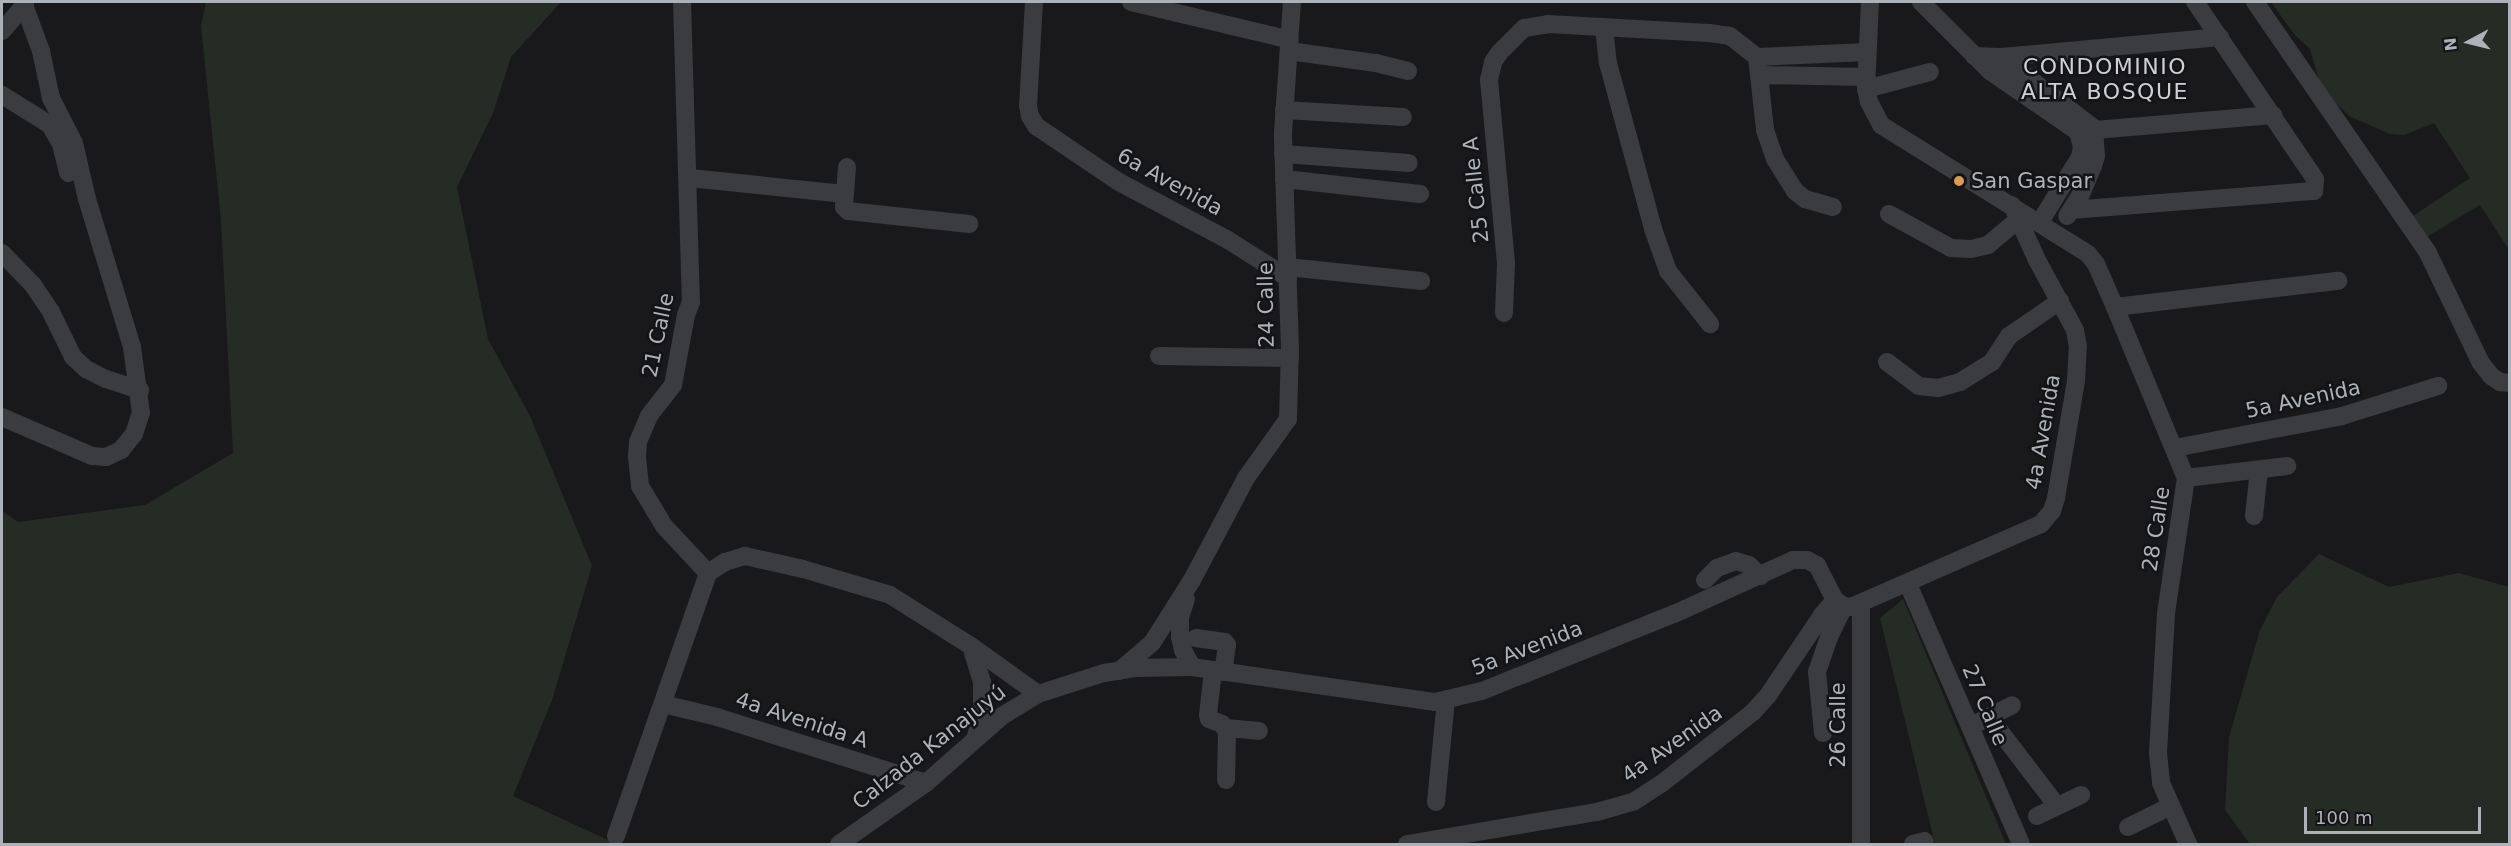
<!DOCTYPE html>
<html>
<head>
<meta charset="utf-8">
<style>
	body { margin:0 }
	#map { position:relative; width:2511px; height:846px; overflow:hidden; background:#19191b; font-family:"DejaVu Sans",sans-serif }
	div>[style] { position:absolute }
	.green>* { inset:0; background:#252c26 }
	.minor>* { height:18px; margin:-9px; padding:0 9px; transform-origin:9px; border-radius:9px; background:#3a3c3f }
	.dots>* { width:16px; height:16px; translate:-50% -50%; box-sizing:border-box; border:3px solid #141416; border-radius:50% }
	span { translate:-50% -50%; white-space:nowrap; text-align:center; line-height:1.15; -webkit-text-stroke:5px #141416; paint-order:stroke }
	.poi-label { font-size:21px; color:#adb2b9 }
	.left { translate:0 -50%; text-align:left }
	.street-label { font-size:21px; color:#adb2b9 }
	.neighbourhood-label { font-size:22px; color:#cdd0d5; letter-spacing:1.5px }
	.frame { position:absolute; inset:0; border:3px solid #adb2b9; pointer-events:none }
	.north { position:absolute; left:2439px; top:12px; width:60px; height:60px; -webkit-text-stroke:4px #141416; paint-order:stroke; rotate:263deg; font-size:16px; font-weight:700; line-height:24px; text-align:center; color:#adb2b9 }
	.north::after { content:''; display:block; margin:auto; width:21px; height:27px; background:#adb2b9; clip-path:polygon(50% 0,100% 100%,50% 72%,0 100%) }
	.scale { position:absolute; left:2304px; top:807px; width:177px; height:27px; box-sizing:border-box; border:3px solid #adb2b9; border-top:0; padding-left:8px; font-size:18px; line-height:21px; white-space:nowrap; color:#adb2b9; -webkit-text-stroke:4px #141416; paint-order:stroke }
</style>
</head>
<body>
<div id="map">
	<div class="green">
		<i style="clip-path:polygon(206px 2px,561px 2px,511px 57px,493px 113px,457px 187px,488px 339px,530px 416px,592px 566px,552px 700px,513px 796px,612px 842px,631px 844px,2px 844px,2px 511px,18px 522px,145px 505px,233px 453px,221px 220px,201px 26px)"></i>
		<i style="clip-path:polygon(2271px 2px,2509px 2px,2509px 250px,2480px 205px,2423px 239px,2410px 218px,2470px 178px,2434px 123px,2404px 135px,2390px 134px,2351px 117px,2335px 103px,2320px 84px,2310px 49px,2294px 34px)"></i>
		<i style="clip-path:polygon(2319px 554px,2389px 587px,2459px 573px,2509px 587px,2509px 844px,2250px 844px,2225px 810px,2229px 737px,2260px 630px,2277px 597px)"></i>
		<i style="clip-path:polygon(1903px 599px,2006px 844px,1935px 844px,1880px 618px)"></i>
	</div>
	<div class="minor">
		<i style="left:682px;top:2px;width:300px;rotate:88.3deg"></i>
		<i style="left:691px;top:302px;width:14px;rotate:111deg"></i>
		<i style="left:686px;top:315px;width:71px;rotate:100.5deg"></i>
		<i style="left:673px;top:385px;width:39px;rotate:128deg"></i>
		<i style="left:649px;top:416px;width:28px;rotate:113deg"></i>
		<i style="left:638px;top:442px;width:15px;rotate:94deg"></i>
		<i style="left:637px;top:457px;width:29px;rotate:84deg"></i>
		<i style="left:640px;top:486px;width:47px;rotate:59deg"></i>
		<i style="left:664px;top:526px;width:64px;rotate:46.9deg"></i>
		<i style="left:1034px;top:2px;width:103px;rotate:93.3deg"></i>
		<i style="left:1028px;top:105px;width:11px;rotate:80deg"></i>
		<i style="left:1030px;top:116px;width:12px;rotate:59deg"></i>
		<i style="left:1036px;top:126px;width:100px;rotate:34deg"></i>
		<i style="left:1119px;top:182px;width:123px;rotate:28deg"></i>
		<i style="left:1228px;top:240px;width:71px;rotate:32.3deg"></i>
		<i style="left:1131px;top:2px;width:163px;rotate:13.4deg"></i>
		<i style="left:1870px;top:2px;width:87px;rotate:92.6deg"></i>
		<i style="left:1866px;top:89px;width:13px;rotate:77deg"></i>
		<i style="left:1869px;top:102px;width:26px;rotate:62deg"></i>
		<i style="left:1881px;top:125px;width:244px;rotate:31.9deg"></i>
		<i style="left:2088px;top:254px;width:13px;rotate:51deg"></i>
		<i style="left:2096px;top:264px;width:47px;rotate:66.2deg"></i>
		<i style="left:2115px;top:307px;width:185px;rotate:67.5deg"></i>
		<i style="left:2186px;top:478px;width:137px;rotate:98.4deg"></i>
		<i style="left:2166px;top:614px;width:139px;rotate:93.3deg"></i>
		<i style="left:2158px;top:753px;width:30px;rotate:84deg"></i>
		<i style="left:2161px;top:783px;width:67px;rotate:66.1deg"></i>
		<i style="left:1921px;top:2px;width:98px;rotate:45deg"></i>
		<i style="left:1990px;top:71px;width:107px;rotate:34.7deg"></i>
		<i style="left:2078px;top:132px;width:16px;rotate:75deg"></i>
		<i style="left:2082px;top:147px;width:10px;rotate:101deg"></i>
		<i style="left:2080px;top:157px;width:76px;rotate:121.6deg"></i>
		<i style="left:2255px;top:2px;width:303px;rotate:55.4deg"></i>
		<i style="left:2427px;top:251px;width:124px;rotate:64.3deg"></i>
		<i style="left:2481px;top:363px;width:16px;rotate:52deg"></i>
		<i style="left:2491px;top:376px;width:11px;rotate:34deg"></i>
		<i style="left:2500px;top:382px;width:10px;rotate:6deg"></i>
		<i style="left:1604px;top:27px;width:36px;rotate:84deg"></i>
		<i style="left:1608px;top:63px;width:172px;rotate:74.8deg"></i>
		<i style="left:1653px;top:229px;width:45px;rotate:70.3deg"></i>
		<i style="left:1668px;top:271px;width:68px;rotate:51.6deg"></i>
		<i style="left:2px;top:31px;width:35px;rotate:-49deg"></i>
		<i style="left:1289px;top:51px;width:88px;rotate:7.9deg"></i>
		<i style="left:1376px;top:63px;width:33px;rotate:14deg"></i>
		<i style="left:1974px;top:56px;width:27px;rotate:2deg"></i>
		<i style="left:2001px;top:57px;width:117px;rotate:37.4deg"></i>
		<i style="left:2094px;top:128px;width:28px;rotate:86deg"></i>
		<i style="left:2096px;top:156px;width:10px;rotate:107deg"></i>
		<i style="left:2093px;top:166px;width:30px;rotate:113deg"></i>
		<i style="left:2081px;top:194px;width:26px;rotate:122deg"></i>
		<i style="left:1757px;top:57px;width:73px;rotate:83.7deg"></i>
		<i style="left:1765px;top:130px;width:31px;rotate:71deg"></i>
		<i style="left:1775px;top:159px;width:38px;rotate:58deg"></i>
		<i style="left:1795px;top:191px;width:13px;rotate:39deg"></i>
		<i style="left:1805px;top:199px;width:29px;rotate:16deg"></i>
		<i style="left:1997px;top:62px;width:6px;rotate:-51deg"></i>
		<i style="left:2001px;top:57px;width:220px;rotate:-5.2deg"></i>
		<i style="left:1760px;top:75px;width:106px;rotate:1.1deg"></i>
		<i style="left:1866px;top:89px;width:66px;rotate:-14.9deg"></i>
		<i style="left:2px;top:95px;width:57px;rotate:32deg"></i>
		<i style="left:50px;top:125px;width:22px;rotate:60deg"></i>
		<i style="left:61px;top:144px;width:30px;rotate:76deg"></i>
		<i style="left:1284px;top:110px;width:119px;rotate:3.4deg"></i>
		<i style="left:2083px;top:131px;width:191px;rotate:-4.8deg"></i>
		<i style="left:1283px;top:154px;width:126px;rotate:4.1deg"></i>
		<i style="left:847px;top:167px;width:40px;rotate:94.3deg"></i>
		<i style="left:844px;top:207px;width:6px;rotate:45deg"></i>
		<i style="left:848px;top:211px;width:122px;rotate:6.1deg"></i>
		<i style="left:690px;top:178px;width:155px;rotate:5.9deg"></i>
		<i style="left:1284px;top:179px;width:137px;rotate:6.3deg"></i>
		<i style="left:2071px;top:210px;width:244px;rotate:-4.5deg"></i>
		<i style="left:2314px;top:191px;width:12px;rotate:-85deg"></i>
		<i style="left:2315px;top:179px;width:214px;rotate:-124.1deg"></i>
		<i style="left:1889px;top:214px;width:71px;rotate:28.7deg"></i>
		<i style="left:1951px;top:248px;width:20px;rotate:3deg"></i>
		<i style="left:1971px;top:249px;width:17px;rotate:-13deg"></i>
		<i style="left:1988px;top:245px;width:39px;rotate:-40deg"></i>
		<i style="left:2px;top:253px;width:45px;rotate:45.9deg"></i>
		<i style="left:33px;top:285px;width:32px;rotate:56deg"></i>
		<i style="left:51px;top:312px;width:50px;rotate:63.9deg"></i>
		<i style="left:73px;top:357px;width:18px;rotate:43deg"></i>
		<i style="left:86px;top:369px;width:22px;rotate:27deg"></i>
		<i style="left:106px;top:379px;width:36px;rotate:18deg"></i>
		<i style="left:1288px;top:267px;width:134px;rotate:6deg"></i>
		<i style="left:2115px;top:307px;width:225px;rotate:-6.7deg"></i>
		<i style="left:1504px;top:313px;width:50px;rotate:-87.7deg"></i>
		<i style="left:1506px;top:263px;width:184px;rotate:-95.3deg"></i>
		<i style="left:1489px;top:80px;width:18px;rotate:-77deg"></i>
		<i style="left:1493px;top:62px;width:11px;rotate:-56deg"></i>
		<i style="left:1499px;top:53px;width:35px;rotate:-45deg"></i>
		<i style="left:1524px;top:28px;width:24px;rotate:-9deg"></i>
		<i style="left:1548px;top:24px;width:161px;rotate:3.2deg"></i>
		<i style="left:1709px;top:33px;width:21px;rotate:8deg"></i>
		<i style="left:1730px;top:36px;width:34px;rotate:38deg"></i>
		<i style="left:1757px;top:57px;width:110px;rotate:-2.6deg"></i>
		<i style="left:1159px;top:356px;width:131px;rotate:0.9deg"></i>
		<i style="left:1887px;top:362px;width:40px;rotate:37deg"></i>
		<i style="left:1919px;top:386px;width:19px;rotate:6deg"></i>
		<i style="left:1938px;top:388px;width:23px;rotate:-15deg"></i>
		<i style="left:1960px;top:382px;width:38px;rotate:-32deg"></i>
		<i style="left:1992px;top:362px;width:31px;rotate:-57deg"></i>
		<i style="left:2009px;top:336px;width:62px;rotate:-34.5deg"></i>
		<i style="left:2px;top:417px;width:98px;rotate:23.4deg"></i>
		<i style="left:92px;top:456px;width:14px;rotate:4deg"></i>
		<i style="left:106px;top:457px;width:17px;rotate:-25deg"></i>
		<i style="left:121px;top:450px;width:21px;rotate:-51deg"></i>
		<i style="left:134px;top:434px;width:22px;rotate:-72deg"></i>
		<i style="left:141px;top:413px;width:67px;rotate:-97.8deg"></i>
		<i style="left:132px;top:347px;width:155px;rotate:-106.9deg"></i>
		<i style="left:87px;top:199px;width:57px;rotate:-103.1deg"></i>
		<i style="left:74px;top:143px;width:51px;rotate:-117.1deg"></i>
		<i style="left:51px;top:98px;width:48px;rotate:-102deg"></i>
		<i style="left:41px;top:51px;width:52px;rotate:-110.2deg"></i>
		<i style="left:2175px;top:448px;width:170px;rotate:-10.8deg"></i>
		<i style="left:2342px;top:416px;width:101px;rotate:-17.4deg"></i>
		<i style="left:2186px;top:478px;width:102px;rotate:-6.8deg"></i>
		<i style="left:2254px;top:516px;width:46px;rotate:-83.8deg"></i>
		<i style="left:1705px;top:580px;width:17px;rotate:-45deg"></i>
		<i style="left:1717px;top:568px;width:20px;rotate:-20deg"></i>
		<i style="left:1736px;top:561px;width:14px;rotate:17deg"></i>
		<i style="left:1749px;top:565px;width:16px;rotate:45deg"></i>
		<i style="left:1908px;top:584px;width:283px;rotate:66.5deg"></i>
		<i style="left:1186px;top:599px;width:20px;rotate:108deg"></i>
		<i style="left:1180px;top:618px;width:19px;rotate:90deg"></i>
		<i style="left:1180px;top:637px;width:13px;rotate:77deg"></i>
		<i style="left:1183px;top:650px;width:19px;rotate:62deg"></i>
		<i style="left:1861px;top:605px;width:239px;rotate:90deg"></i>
		<i style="left:1196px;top:638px;width:29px;rotate:8deg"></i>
		<i style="left:1225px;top:642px;width:4px;rotate:56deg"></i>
		<i style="left:1227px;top:645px;width:27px;rotate:98deg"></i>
		<i style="left:971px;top:646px;width:38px;rotate:73deg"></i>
		<i style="left:982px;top:682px;width:32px;rotate:90deg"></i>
		<i style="left:982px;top:714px;width:24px;rotate:105deg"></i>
		<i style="left:1119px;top:671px;width:43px;rotate:-40.3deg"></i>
		<i style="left:1152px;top:643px;width:75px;rotate:-57.6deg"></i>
		<i style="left:1192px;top:580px;width:115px;rotate:-62.1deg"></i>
		<i style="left:1246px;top:478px;width:72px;rotate:-54.6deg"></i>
		<i style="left:1288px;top:419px;width:70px;rotate:-88.4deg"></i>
		<i style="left:1290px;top:349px;width:216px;rotate:-91.9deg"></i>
		<i style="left:1283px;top:133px;width:131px;rotate:-86.1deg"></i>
		<i style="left:1213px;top:671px;width:44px;rotate:96.5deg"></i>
		<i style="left:1208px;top:715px;width:4px;rotate:76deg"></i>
		<i style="left:1209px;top:719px;width:14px;rotate:21deg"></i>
		<i style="left:1222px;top:724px;width:9px;rotate:58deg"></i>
		<i style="left:1227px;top:732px;width:48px;rotate:91.2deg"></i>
		<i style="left:663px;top:704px;width:56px;rotate:13.5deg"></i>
		<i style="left:717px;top:717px;width:219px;rotate:17.5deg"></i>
		<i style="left:1989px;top:717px;width:112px;rotate:52.6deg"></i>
		<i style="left:1979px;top:722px;width:37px;rotate:-27deg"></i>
		<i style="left:1226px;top:728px;width:33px;rotate:5deg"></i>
		<i style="left:1823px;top:733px;width:61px;rotate:-95.6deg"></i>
		<i style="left:1817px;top:672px;width:37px;rotate:-71deg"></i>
		<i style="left:1829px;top:637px;width:34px;rotate:-64deg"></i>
		<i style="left:1436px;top:802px;width:102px;rotate:-84.4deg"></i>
		<i style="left:2037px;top:816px;width:49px;rotate:-25.5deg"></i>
		<i style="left:2128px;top:827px;width:48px;rotate:-26deg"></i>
		<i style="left:616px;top:836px;width:279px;rotate:-70.7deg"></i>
		<i style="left:708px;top:573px;width:20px;rotate:-33deg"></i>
		<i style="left:725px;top:562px;width:21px;rotate:-17deg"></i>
		<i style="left:745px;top:556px;width:59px;rotate:12.6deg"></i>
		<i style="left:803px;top:569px;width:91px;rotate:16.6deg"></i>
		<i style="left:890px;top:595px;width:96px;rotate:32.2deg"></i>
		<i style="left:971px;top:646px;width:82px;rotate:35.6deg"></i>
		<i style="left:839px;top:844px;width:106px;rotate:-35deg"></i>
		<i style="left:926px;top:783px;width:101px;rotate:-41.4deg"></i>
		<i style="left:1002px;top:716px;width:42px;rotate:-31.4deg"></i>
		<i style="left:1038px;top:694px;width:69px;rotate:-17.7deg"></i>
		<i style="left:1104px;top:673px;width:31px;rotate:-9deg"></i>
		<i style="left:1135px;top:668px;width:57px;rotate:-1deg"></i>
		<i style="left:1192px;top:667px;width:246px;rotate:8.2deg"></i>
		<i style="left:1435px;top:702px;width:48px;rotate:-13.2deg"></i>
		<i style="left:1482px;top:691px;width:38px;rotate:-22deg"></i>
		<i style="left:1517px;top:677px;width:169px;rotate:-21.9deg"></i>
		<i style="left:1674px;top:614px;width:131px;rotate:-24.4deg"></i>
		<i style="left:1793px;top:560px;width:14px"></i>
		<i style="left:1807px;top:560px;width:11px;rotate:27deg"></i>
		<i style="left:1817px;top:565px;width:39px;rotate:63deg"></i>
		<i style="left:1835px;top:600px;width:11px;rotate:34deg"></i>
		<i style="left:1844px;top:606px;width:7px;rotate:8deg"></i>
		<i style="left:1851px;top:607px;width:207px;rotate:-23.6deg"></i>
		<i style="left:2041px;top:524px;width:17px;rotate:-50deg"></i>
		<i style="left:2052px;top:511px;width:14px;rotate:-73deg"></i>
		<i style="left:2056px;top:498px;width:119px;rotate:-80.3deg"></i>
		<i style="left:2076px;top:381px;width:35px;rotate:-87deg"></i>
		<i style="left:2078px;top:346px;width:16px;rotate:-101deg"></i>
		<i style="left:2075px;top:330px;width:80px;rotate:-118.5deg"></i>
		<i style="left:2037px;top:260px;width:60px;rotate:-114.4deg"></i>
		<i style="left:1407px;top:844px;width:193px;rotate:-9.6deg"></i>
		<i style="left:1597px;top:812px;width:37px;rotate:-16deg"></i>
		<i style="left:1633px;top:802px;width:33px;rotate:-33deg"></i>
		<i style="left:1661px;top:784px;width:117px;rotate:-38deg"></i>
		<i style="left:1753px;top:712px;width:24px;rotate:-48deg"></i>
		<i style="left:1769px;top:694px;width:95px;rotate:-56.1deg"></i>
		<i style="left:1822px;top:615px;width:20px;rotate:-49deg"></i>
		<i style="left:1913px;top:844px;width:12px;rotate:-14deg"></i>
	</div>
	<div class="dots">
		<i style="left:1959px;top:181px;background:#dc9b50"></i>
	</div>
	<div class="poi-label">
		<span class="left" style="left:1971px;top:181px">San Gaspar</span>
	</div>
	<div class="street-label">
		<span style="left:1170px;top:182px;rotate:29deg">6a Avenida</span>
		<span style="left:1476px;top:190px;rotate:-96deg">25 Calle A</span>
		<span style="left:1266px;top:305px;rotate:-91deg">24 Calle</span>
		<span style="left:658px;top:335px;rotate:-78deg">21 Calle</span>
		<span style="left:2303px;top:399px;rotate:-12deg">5a Avenida</span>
		<span style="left:2043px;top:432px;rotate:-80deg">4a Avenida</span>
		<span style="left:2156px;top:529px;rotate:-81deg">28 Calle</span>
		<span style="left:1527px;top:648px;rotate:-21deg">5a Avenida</span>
		<span style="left:1985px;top:705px;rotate:67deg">27 Calle</span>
		<span style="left:802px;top:720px;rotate:18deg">4a Avenida A</span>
		<span style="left:1838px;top:725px;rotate:-90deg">26 Calle</span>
		<span style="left:1672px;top:744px;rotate:-35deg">4a Avenida</span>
		<span style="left:929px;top:747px;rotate:-38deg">Calzada Kanajuyú</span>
	</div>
	<div class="neighbourhood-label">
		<span style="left:2105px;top:79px">CONDOMINIO<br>ALTA BOSQUE</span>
	</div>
	<div class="frame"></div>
	<div class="north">N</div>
	<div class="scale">100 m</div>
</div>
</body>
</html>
